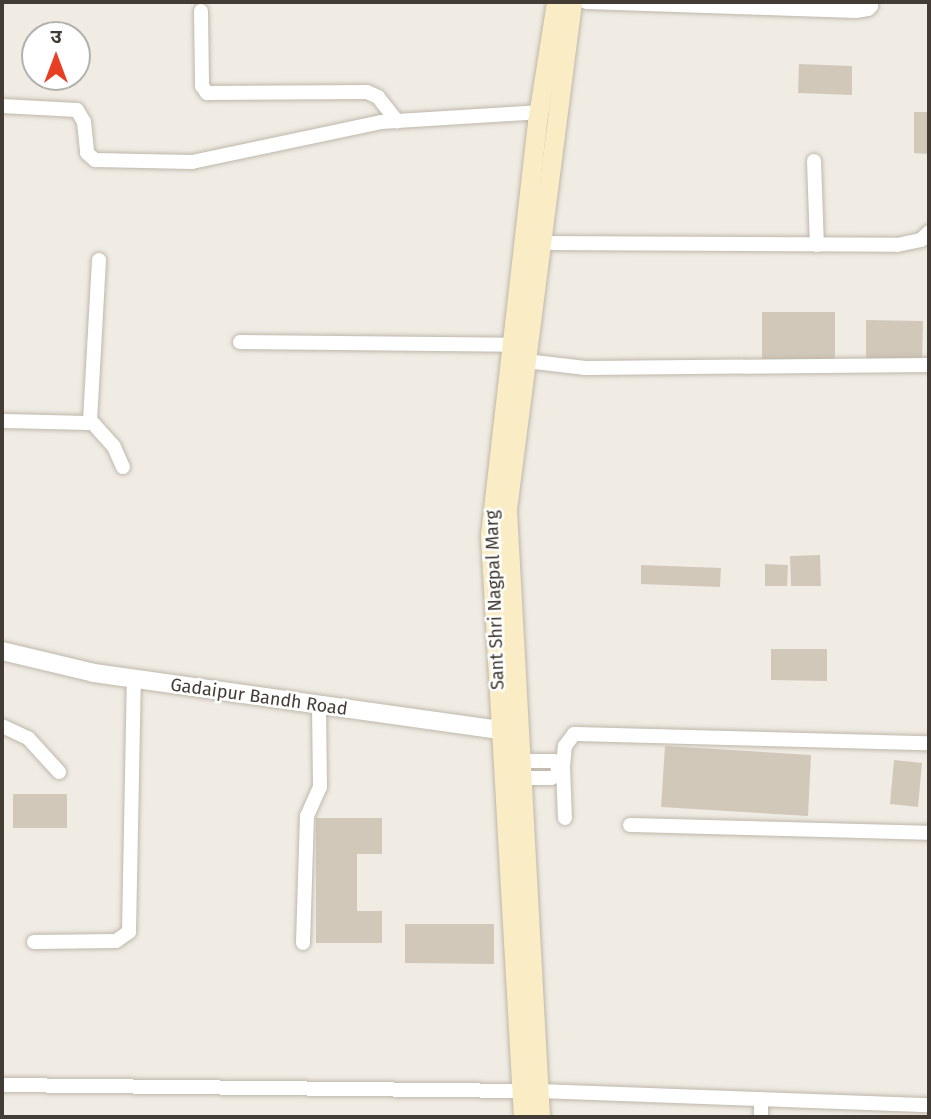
<!DOCTYPE html>
<html>
<head>
<meta charset="utf-8">
<style>
	body { margin:0 }
	#map { position:relative; width:931px; height:1119px; overflow:hidden; background:#f0ece4; font-family:"Fira Sans","Noto Sans Devanagari",sans-serif }
	div>[style] { position:absolute }
	.building>* { inset:0; background:#d1c8ba }
	.roads { filter:drop-shadow(0 0 2px #beb7aa) drop-shadow(0 0 2px #beb7aa) }
	.minor>* { height:14px; margin:-7px; padding:0 7px; transform-origin:7px; border-radius:7px; background:#fff }
	.tertiary>* { height:18px; margin:-9px; padding:0 9px; transform-origin:9px; border-radius:9px; background:#fff }
	.secondary>* { height:19px; margin:-9.5px; padding:0 9.5px; transform-origin:9.5px; border-radius:9.5px; background:#faecc4 }
	span { translate:-50% -50%; white-space:nowrap; text-align:center; line-height:1.15; -webkit-text-stroke:5px #fff; paint-order:stroke }
	.street-label { font-size:18px; color:#423c34 }
	.frame { position:absolute; inset:0; border:4px solid #423c34; pointer-events:none }
	.north { position:absolute; left:21px; top:21px; width:70px; height:70px; box-sizing:border-box; background:#fff; border:2px solid #b3b1ae; border-radius:50%; rotate:0deg; font-size:19px; font-weight:700; line-height:28px; text-align:center; color:#423c34 }
	.north::after { content:''; display:block; margin:auto; width:24px; height:32px; background:#e83e23; clip-path:polygon(50% 0,100% 100%,50% 72%,0 100%) }
</style>
</head>
<body>
<div id="map">
	<div class="building">
		<i style="clip-path:polygon(799px 64px,852px 66px,852px 95px,798px 93px)"></i>
		<i style="clip-path:polygon(914px 112px,929px 112px,929px 154px,914px 153px)"></i>
		<i style="clip-path:polygon(762px 312px,835px 312px,835px 359px,762px 359px)"></i>
		<i style="clip-path:polygon(866px 320px,923px 321px,922px 363px,866px 363px)"></i>
		<i style="clip-path:polygon(820px 555px,821px 586px,791px 586px,790px 556px)"></i>
		<i style="clip-path:polygon(765px 564px,788px 565px,787px 586px,765px 586px)"></i>
		<i style="clip-path:polygon(641px 565px,721px 568px,720px 587px,641px 584px)"></i>
		<i style="clip-path:polygon(771px 649px,827px 649px,827px 681px,771px 680px)"></i>
		<i style="clip-path:polygon(665px 746px,811px 755px,808px 816px,661px 807px)"></i>
		<i style="clip-path:polygon(894px 760px,922px 763px,918px 807px,890px 804px)"></i>
		<i style="clip-path:polygon(13px 794px,67px 794px,67px 828px,13px 828px)"></i>
		<i style="clip-path:polygon(316px 818px,382px 818px,382px 854px,357px 854px,357px 911px,382px 911px,382px 943px,316px 943px)"></i>
		<i style="clip-path:polygon(405px 924px,494px 924px,494px 964px,405px 963px)"></i>
	</div>
	<div class="roads">
		<div class="minor">
			<i style="left:586px;top:2px;width:270px;rotate:1.9deg"></i>
			<i style="left:856px;top:11px;width:12px;rotate:-9deg"></i>
			<i style="left:868px;top:9px;width:4px;rotate:-45deg"></i>
			<i style="left:871px;top:6px;width:6px;rotate:-141deg"></i>
			<i style="left:201px;top:11px;width:75px;rotate:89.2deg"></i>
			<i style="left:202px;top:86px;width:9px;rotate:54deg"></i>
			<i style="left:207px;top:93px;width:160px;rotate:-0.4deg"></i>
			<i style="left:367px;top:92px;width:12px;rotate:24deg"></i>
			<i style="left:378px;top:97px;width:31px;rotate:52deg"></i>
			<i style="left:2px;top:106px;width:75px;rotate:3.1deg"></i>
			<i style="left:77px;top:110px;width:14px;rotate:60deg"></i>
			<i style="left:84px;top:122px;width:31px;rotate:84deg"></i>
			<i style="left:87px;top:153px;width:11px;rotate:41deg"></i>
			<i style="left:95px;top:160px;width:97px;rotate:1.2deg"></i>
			<i style="left:192px;top:162px;width:193px;rotate:-11.9deg"></i>
			<i style="left:381px;top:122px;width:157px;rotate:-3.6deg"></i>
			<i style="left:814px;top:161px;width:84px;rotate:88deg"></i>
			<i style="left:541px;top:243px;width:356px;rotate:0.3deg"></i>
			<i style="left:897px;top:245px;width:25px;rotate:-12deg"></i>
			<i style="left:921px;top:240px;width:11px;rotate:-45deg"></i>
			<i style="left:99px;top:260px;width:160px;rotate:93.2deg"></i>
			<i style="left:90px;top:420px;width:36px;rotate:48deg"></i>
			<i style="left:114px;top:447px;width:22px;rotate:66deg"></i>
			<i style="left:240px;top:342px;width:272px;rotate:0.6deg"></i>
			<i style="left:526px;top:361px;width:60px;rotate:6.7deg"></i>
			<i style="left:586px;top:368px;width:343px;rotate:-0.5deg"></i>
			<i style="left:2px;top:421px;width:89px;rotate:1.3deg"></i>
			<i style="left:2px;top:726px;width:29px;rotate:25deg"></i>
			<i style="left:28px;top:738px;width:46px;rotate:47.6deg"></i>
			<i style="left:519px;top:761px;width:35px"></i>
			<i style="left:554px;top:761px;width:7px;rotate:56deg"></i>
			<i style="left:558px;top:767px;width:8px;rotate:90deg"></i>
			<i style="left:558px;top:775px;width:8px;rotate:157deg"></i>
			<i style="left:551px;top:778px;width:31px;rotate:180deg"></i>
			<i style="left:558px;top:767px;width:5px"></i>
			<i style="left:563px;top:767px;width:21px;rotate:-85deg"></i>
			<i style="left:565px;top:746px;width:15px;rotate:-53deg"></i>
			<i style="left:574px;top:734px;width:355px;rotate:1.5deg"></i>
			<i style="left:563px;top:767px;width:51px;rotate:87.8deg"></i>
			<i style="left:630px;top:825px;width:299px;rotate:1.5deg"></i>
			<i style="left:34px;top:942px;width:82px;rotate:-0.7deg"></i>
			<i style="left:116px;top:941px;width:16px;rotate:-35deg"></i>
			<i style="left:129px;top:932px;width:253px;rotate:-88.9deg"></i>
			<i style="left:303px;top:943px;width:127px;rotate:-88.2deg"></i>
			<i style="left:307px;top:816px;width:32px;rotate:-66deg"></i>
			<i style="left:320px;top:787px;width:82px;rotate:-90.7deg"></i>
			<i style="left:2px;top:1085px;width:521px;rotate:0.66deg"></i>
			<i style="left:539px;top:1091px;width:390px;rotate:2.1deg"></i>
			<i style="left:761px;top:1117px;width:18px;rotate:-90deg"></i>
		</div>
		<div class="tertiary">
			<i style="left:2px;top:651px;width:95px;rotate:13.4deg"></i>
			<i style="left:94px;top:673px;width:424px;rotate:8deg"></i>
		</div>
		<div class="secondary">
			<i style="left:523px;top:1117px;width:583px;rotate:-93.25deg"></i>
			<i style="left:490px;top:535px;width:416px;rotate:-83.5deg"></i>
			<i style="left:537px;top:122px;width:121px;rotate:-81deg"></i>
			<i style="left:540px;top:1117px;width:609px;rotate:-93.11deg"></i>
			<i style="left:507px;top:509px;width:511px;rotate:-82.69deg"></i>
		</div>
	</div>
	<div class="street-label">
		<span style="left:495px;top:600px;rotate:-92deg">Sant Shri Nagpal Marg</span>
		<span style="left:259px;top:697px;rotate:8deg">Gadaipur Bandh Road</span>
	</div>
	<div class="frame"></div>
	<div class="north">उ</div>
</div>
</body>
</html>
